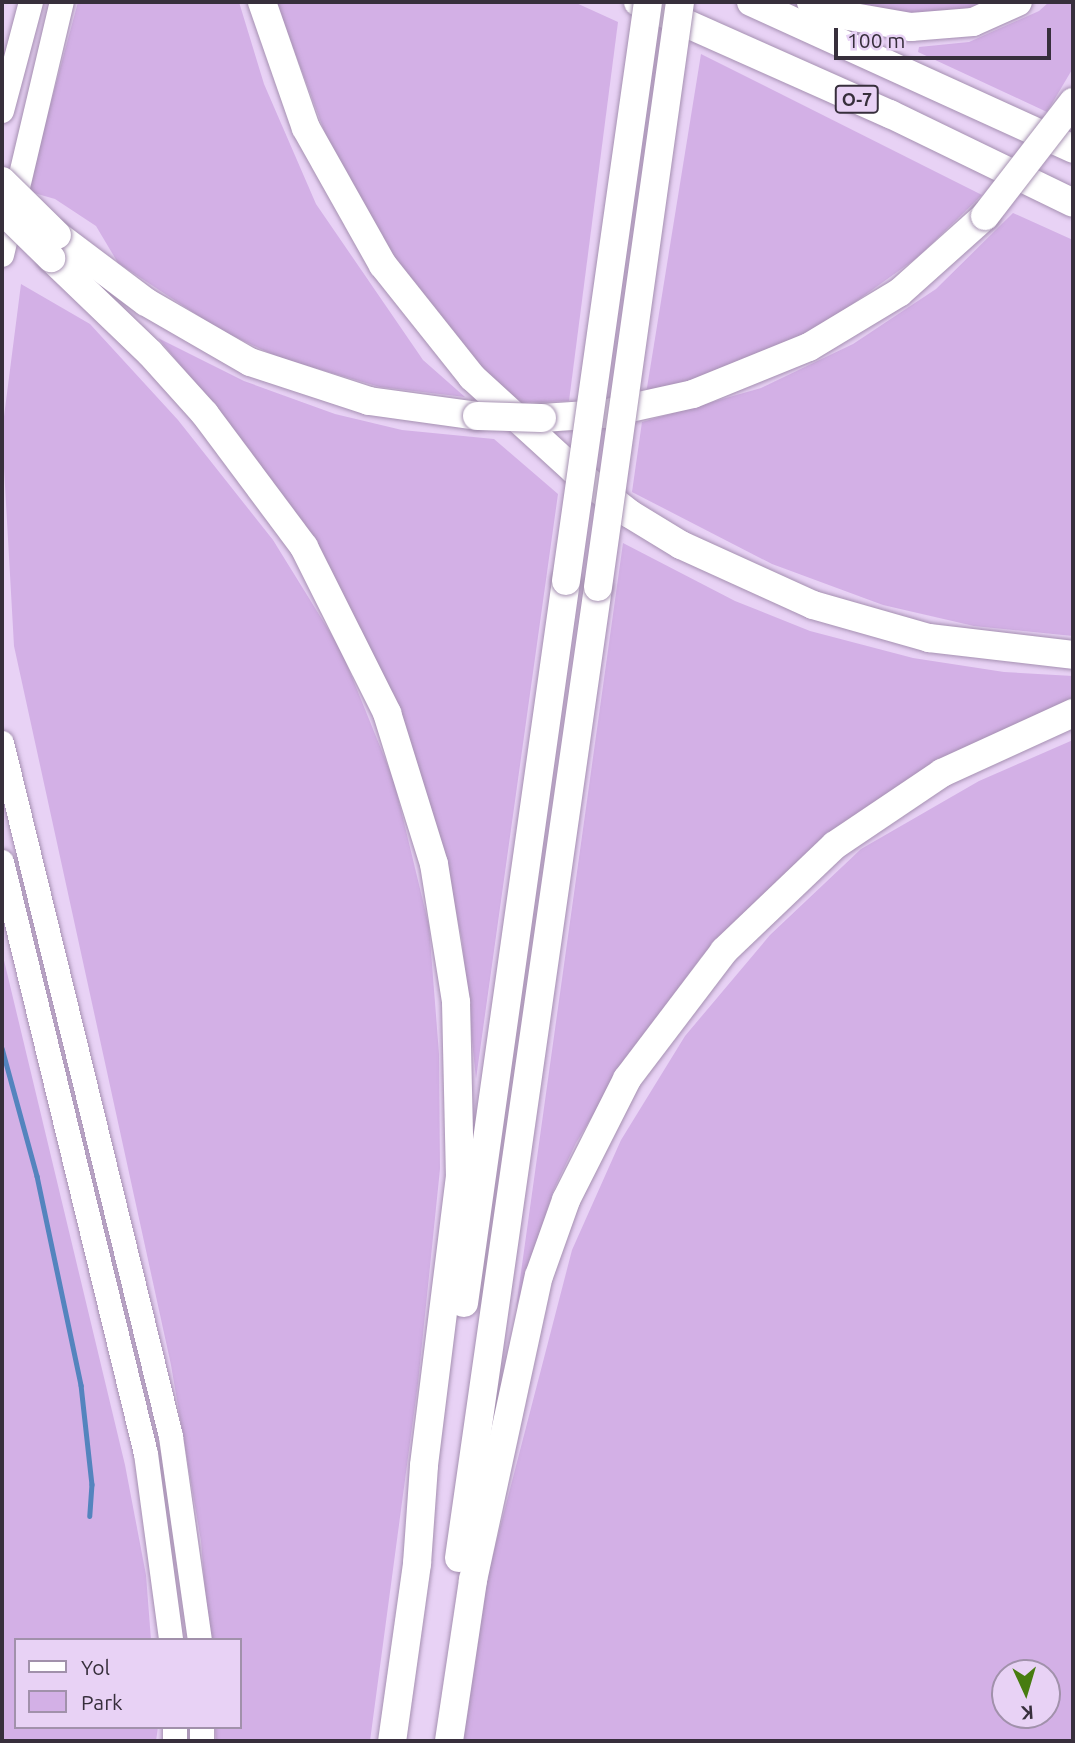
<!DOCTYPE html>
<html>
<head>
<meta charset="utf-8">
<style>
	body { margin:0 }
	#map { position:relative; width:1075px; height:1743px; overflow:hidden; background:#e8d2f5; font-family:Ubuntu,sans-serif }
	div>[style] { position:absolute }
	.green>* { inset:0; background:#d3b0e6 }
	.stream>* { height:4.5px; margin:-2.25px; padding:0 2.25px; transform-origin:2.25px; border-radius:2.25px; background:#5484be }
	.roads { filter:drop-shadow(0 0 2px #a590b1) drop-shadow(0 0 2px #a590b1) }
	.primary>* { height:24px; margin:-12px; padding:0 12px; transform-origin:12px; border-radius:12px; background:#fff }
	.motorway>* { height:28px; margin:-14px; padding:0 14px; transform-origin:14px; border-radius:14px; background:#fff }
	.bridges { filter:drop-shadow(0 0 2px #a590b1) drop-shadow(0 0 2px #a590b1) }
	.motorway-bridge>* { height:28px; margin:-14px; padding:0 14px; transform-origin:14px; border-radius:14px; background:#fff }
	span { translate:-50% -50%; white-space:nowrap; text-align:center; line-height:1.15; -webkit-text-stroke:7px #e8d2f5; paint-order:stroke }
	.shield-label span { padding:2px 5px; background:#e8d2f5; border:2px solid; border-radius:5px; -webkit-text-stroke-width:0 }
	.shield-label { font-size:18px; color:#372f3c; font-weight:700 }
	.frame { position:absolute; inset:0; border:4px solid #372f3c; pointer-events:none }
	.legend { position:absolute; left:14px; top:1638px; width:228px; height:91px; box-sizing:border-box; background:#e8d2f5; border:2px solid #a191ab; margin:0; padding:9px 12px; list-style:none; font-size:21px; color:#372f3c }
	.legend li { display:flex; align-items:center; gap:14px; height:35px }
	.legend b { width:35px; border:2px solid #a191ab }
	.north { position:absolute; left:991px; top:1659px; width:70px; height:70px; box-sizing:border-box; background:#e8d2f5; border:2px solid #a191ab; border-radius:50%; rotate:176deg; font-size:19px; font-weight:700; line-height:28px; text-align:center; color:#372f3c }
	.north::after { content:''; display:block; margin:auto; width:24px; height:32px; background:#477c10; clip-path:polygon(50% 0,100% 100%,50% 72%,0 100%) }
	.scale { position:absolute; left:834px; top:28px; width:217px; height:32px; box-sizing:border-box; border:4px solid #372f3c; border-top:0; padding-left:9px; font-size:21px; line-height:24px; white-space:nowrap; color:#372f3c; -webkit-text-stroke:5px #e8d2f5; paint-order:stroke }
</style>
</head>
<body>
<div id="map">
	<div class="green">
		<i style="clip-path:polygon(78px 2px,239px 2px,264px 84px,316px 204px,423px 360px,465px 397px,380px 387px,280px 358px,220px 330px,118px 263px,96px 226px,55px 199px,27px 191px)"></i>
		<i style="clip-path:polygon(276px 2px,574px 2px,618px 22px,569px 401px,515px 403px,487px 377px,398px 267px,334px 157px)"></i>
		<i style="clip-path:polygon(828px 2px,998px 2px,911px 22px)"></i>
		<i style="clip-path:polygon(1049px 2px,1073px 2px,1073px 68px,1047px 112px,918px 52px,919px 47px,969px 42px,1039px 11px)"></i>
		<i style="clip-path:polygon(701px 54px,982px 195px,918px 257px,819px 328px,726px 369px,646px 394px)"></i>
		<i style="clip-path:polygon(1013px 213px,1073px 240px,1073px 636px,974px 626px,883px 605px,772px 564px,632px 492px,642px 422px,761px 388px,853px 344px,936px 289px)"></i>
		<i style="clip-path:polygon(21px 284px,90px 324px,178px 420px,273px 540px,341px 650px,394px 781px,429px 926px,439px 1054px,440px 1169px,418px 1383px,370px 1741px,216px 1741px,215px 1727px,240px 1727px,240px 1640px,209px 1640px,201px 1541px,171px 1365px,14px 646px,2px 432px)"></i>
		<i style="clip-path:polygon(158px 338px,244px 381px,335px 414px,402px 430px,494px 439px,558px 494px,476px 1079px,462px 941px,449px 877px,417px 762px,387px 685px,335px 579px,292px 510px,249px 449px)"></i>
		<i style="clip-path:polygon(623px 543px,735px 601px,810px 631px,913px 658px,1004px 672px,1073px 676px,1073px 703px,761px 900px,702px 956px,630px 1054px,576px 1143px,554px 1189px,516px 1308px)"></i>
		<i style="clip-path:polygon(evenodd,1073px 740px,1073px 1741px,460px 1741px,489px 1570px,572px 1250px,621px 1140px,685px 1036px,770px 935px,861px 849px,979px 781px,1073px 740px,1005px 1673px,1047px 1673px,1047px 1715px,1005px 1715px,1005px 1673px)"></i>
		<i style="clip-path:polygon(2px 952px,125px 1465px,146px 1575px,151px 1640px,16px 1640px,16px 1727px,158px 1727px,156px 1741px,2px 1741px)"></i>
	</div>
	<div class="stream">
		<i style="left:2px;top:1048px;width:133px;rotate:74.7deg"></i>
		<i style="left:37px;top:1176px;width:214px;rotate:78.1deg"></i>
		<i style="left:81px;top:1385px;width:100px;rotate:83.7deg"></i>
		<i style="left:92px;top:1484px;width:32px;rotate:94deg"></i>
	</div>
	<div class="roads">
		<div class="primary">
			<i style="left:2px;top:111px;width:113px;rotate:-75.1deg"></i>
			<i style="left:2px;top:255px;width:260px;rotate:-76.7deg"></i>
			<i style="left:2px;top:743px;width:714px;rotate:76.31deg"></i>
			<i style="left:171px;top:1437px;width:205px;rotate:81.9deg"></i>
			<i style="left:2px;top:862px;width:609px;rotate:76.33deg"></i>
			<i style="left:146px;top:1454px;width:188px;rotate:82.3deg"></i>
			<i style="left:175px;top:1741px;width:14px;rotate:-90deg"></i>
			<i style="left:202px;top:1741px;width:14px;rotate:-90deg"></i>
		</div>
		<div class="motorway">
			<i style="left:262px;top:2px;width:133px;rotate:70.8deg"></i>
			<i style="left:306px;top:128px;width:157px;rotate:60.7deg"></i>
			<i style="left:383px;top:265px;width:143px;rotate:51.5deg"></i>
			<i style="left:472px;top:377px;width:139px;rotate:42.4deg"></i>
			<i style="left:575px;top:471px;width:70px;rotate:38deg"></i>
			<i style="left:630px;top:514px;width:60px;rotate:31.3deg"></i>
			<i style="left:681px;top:545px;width:145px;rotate:24.4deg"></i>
			<i style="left:813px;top:605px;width:121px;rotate:15.9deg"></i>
			<i style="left:929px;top:638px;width:145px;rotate:6.7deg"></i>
			<i style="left:638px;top:2px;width:276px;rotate:24deg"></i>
			<i style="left:890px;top:114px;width:203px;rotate:25.9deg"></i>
			<i style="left:751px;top:2px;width:354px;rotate:24.5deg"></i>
			<i style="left:811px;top:2px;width:34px;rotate:23deg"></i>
			<i style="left:842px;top:15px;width:70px;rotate:9.9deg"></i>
			<i style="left:911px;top:27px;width:62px;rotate:-4.6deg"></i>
			<i style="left:973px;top:22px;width:49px;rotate:-24deg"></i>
			<i style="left:57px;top:235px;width:111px;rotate:37deg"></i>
			<i style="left:146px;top:302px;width:120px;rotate:30deg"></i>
			<i style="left:250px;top:362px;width:125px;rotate:18.1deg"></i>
			<i style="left:369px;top:401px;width:109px;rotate:7.9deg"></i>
			<i style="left:51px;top:258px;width:137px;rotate:43.8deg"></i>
			<i style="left:150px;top:353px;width:82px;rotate:48deg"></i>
			<i style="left:205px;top:414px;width:166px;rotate:53.3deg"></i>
			<i style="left:304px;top:547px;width:186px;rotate:63.4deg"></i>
			<i style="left:387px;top:713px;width:158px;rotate:72.7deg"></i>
			<i style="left:434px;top:864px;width:140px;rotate:80.9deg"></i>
			<i style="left:456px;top:1002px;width:174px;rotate:88.7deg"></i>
			<i style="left:460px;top:1176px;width:292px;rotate:97.1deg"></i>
			<i style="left:424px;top:1466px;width:98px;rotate:94.1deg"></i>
			<i style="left:417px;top:1564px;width:179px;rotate:98deg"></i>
			<i style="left:542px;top:418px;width:61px;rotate:-3.8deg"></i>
			<i style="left:603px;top:414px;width:92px;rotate:-12.5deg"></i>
			<i style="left:693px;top:394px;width:125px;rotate:-22.1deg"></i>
			<i style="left:809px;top:347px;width:106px;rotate:-31.1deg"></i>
			<i style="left:900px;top:292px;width:114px;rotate:-41.8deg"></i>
			<i style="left:464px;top:1303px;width:729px;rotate:-81.96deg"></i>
			<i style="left:459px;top:1558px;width:981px;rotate:-81.85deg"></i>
			<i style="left:449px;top:1741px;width:163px;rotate:-81.5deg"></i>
			<i style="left:473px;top:1580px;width:311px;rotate:-77.8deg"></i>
			<i style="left:539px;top:1276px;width:81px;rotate:-70.4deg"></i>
			<i style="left:566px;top:1200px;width:136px;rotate:-63.2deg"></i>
			<i style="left:627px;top:1079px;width:161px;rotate:-52.8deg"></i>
			<i style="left:724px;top:951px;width:153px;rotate:-43.7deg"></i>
			<i style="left:835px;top:845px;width:129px;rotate:-33.9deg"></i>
			<i style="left:942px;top:773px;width:144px;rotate:-24.6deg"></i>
		</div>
	</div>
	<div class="bridges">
		<div class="motorway-bridge">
			<i style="left:2px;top:181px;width:77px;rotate:44.5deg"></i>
			<i style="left:2px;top:210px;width:69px;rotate:44.4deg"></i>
			<i style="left:985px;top:216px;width:144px;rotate:-52.3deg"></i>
			<i style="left:477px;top:416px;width:65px;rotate:1.8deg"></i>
			<i style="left:566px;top:581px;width:585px;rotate:-81.94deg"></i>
			<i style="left:598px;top:587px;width:591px;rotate:-82.02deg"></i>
		</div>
	</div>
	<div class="shield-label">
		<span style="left:857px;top:99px">O-7</span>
	</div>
	<div class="frame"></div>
	<ul class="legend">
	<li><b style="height:9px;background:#fff"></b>Yol</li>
	<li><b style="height:19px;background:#d3b0e6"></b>Park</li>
	</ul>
	<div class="north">K</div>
	<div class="scale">100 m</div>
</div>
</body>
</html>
